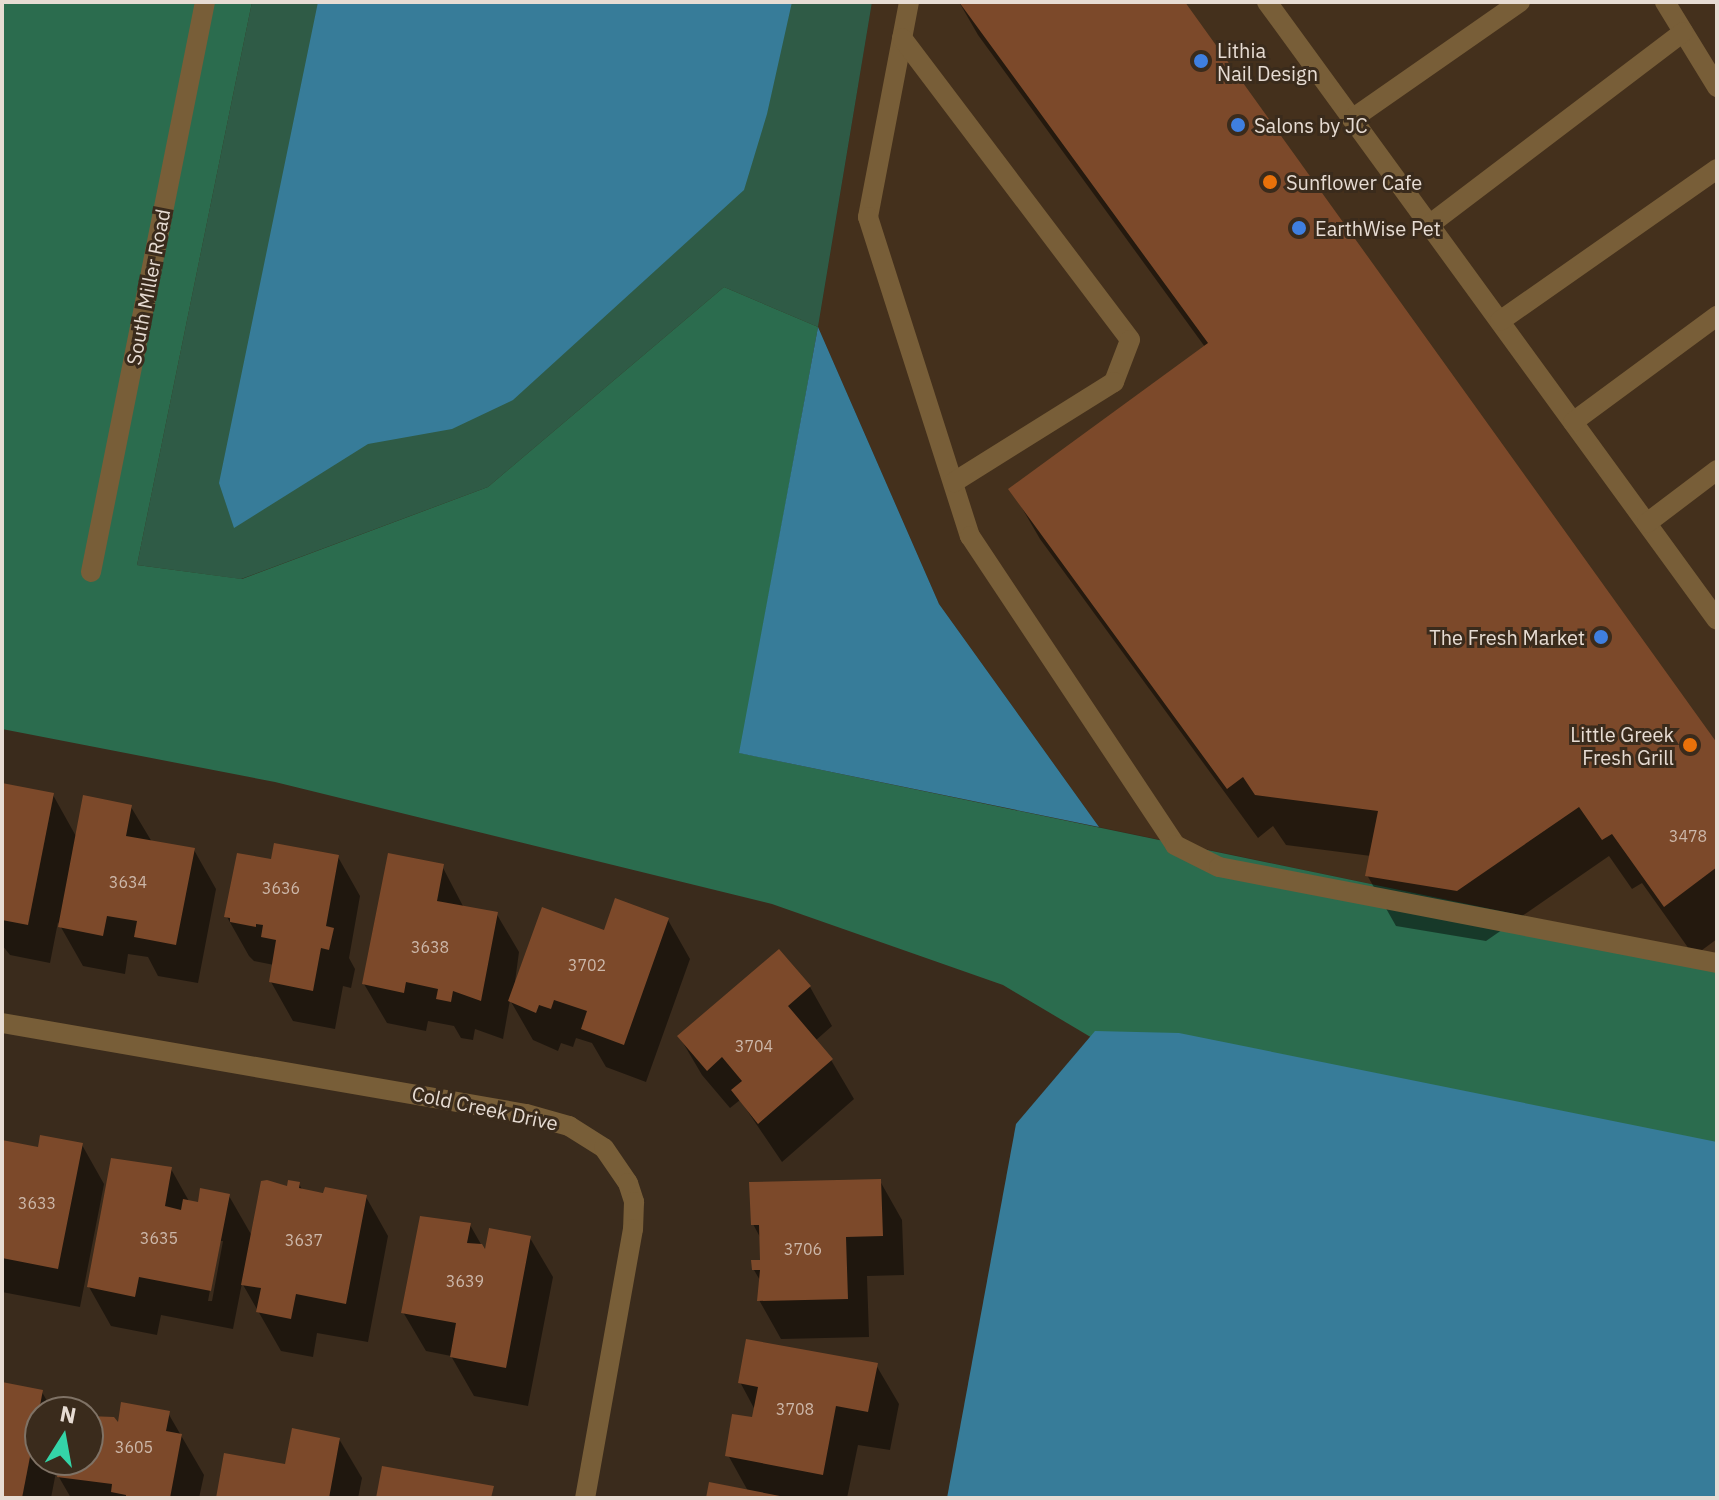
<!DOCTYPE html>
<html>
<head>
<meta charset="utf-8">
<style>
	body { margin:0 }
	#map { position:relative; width:1719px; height:1500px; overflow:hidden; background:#3a2b1c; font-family:"IBM Plex Sans",sans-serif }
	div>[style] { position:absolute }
	.built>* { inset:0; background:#44301c }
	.green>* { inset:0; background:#2f5b46 }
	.forest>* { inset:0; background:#2b6c4e }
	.water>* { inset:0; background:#377c99 }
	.shadow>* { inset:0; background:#0007 }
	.building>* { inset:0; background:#7c492a }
	.lane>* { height:20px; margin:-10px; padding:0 10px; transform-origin:10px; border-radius:10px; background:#785e38 }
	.street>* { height:20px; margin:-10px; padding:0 10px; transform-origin:10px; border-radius:10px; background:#785e38 }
	.dots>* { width:22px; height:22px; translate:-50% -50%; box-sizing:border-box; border:4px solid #3a2b1c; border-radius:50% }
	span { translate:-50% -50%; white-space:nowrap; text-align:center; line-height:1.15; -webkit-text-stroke:6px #3a2b1c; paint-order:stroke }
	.number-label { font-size:16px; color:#ccb7a9 }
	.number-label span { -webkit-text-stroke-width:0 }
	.poi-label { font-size:20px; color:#e7dcd3 }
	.left { translate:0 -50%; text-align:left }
	.right { translate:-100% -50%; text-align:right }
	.street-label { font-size:20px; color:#e7dcd3 }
	.frame { position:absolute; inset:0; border:4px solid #e7dcd3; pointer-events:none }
	.north { position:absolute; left:24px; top:1396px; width:80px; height:80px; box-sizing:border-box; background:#3a2b1c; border:2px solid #7f7265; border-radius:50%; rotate:11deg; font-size:22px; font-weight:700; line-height:32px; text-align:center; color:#e7dcd3 }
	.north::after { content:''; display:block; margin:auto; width:28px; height:36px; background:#34d4a8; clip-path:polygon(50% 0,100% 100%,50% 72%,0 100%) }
</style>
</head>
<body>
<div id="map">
	<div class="built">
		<i style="clip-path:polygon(872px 2px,1717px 2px,1717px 956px,1099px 827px,939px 604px,818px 327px)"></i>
	</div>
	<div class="green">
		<i style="clip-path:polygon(252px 2px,872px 2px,818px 327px,724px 287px,488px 487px,241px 579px,137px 565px)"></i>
	</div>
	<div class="forest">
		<i style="clip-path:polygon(2px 2px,252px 2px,137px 565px,242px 579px,488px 487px,724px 287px,818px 327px,740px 753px,1717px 956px,1717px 1172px,1099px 1042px,1003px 985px,772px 904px,275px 782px,2px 729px)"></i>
	</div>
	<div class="water">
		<i style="clip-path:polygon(318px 2px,792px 2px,767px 114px,744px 190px,513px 400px,452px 429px,368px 444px,234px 528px,219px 483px)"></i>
		<i style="clip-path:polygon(818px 327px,939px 604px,1099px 827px,739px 753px)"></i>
		<i style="clip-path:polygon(1095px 1031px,1179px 1033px,1717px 1142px,1717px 1498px,947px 1498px,1016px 1124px)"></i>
	</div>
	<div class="shadow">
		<i style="clip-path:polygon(959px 2px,1183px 2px,1717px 746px,1717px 939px,1694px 956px,1642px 883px,1632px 889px,1609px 856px,1486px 941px,1396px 926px,1367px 875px,1371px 856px,1286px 845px,1273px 826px,1258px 838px,1040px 539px,1011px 489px,1205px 347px,978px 35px)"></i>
		<i style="clip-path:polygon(2px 785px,53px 795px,77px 838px,131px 807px,152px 842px,194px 850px,216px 889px,198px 983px,158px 976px,148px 957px,128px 954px,125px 974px,83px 966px,58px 922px,50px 963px,10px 955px,2px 945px)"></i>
		<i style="clip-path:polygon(338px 857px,360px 896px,349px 958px,355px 969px,351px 988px,343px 986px,335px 1029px,293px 1021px,271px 982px,274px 965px,254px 961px,249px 956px,227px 917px,273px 862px)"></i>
		<i style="clip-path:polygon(442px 866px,464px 908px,496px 913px,519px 952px,514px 989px,605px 933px,668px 920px,690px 959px,646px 1082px,606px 1067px,592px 1043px,576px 1038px,573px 1047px,561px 1043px,558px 1051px,533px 1040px,510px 1000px,503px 1039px,475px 1029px,473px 1040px,461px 1038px,454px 1026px,428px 1021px,426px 1031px,387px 1023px,364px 984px)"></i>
		<i style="clip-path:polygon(778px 951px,810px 987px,832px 1026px,815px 1041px,831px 1060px,854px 1099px,782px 1162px,740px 1100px,730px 1108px,702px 1075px,679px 1036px)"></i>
		<i style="clip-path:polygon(2px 1143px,40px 1150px,82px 1145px,104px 1184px,80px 1307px,2px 1292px)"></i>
		<i style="clip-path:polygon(evenodd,171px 1169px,190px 1203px,199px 1204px,229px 1196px,252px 1236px,288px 1188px,299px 1184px,303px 1191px,366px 1197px,388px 1236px,368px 1342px,317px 1333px,313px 1357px,281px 1351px,242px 1283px,233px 1329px,161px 1315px,157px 1335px,111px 1326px,89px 1287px,171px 1169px,219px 1241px,223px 1241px,212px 1301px,208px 1301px,219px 1241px)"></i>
		<i style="clip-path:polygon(880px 1181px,902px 1220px,904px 1275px,867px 1276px,869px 1337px,781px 1339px,759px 1300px,761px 1282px,754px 1270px,762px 1262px,761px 1239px,753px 1224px)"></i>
		<i style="clip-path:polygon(470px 1225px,486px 1253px,530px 1238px,553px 1277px,528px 1406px,474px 1396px,451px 1356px,426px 1351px,403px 1312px)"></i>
		<i style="clip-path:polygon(876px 1365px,899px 1404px,890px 1450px,858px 1445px,847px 1498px,708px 1498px,748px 1491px,728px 1455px,754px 1419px,755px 1410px,740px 1382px)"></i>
		<i style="clip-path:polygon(2px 1384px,42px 1392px,53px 1412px,40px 1412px,40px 1460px,88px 1460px,88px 1416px,119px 1427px,168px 1413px,204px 1475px,199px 1498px,71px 1498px,56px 1472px,51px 1498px,2px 1498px)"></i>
		<i style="clip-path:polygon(339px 1439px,362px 1478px,358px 1498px,218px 1498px)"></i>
	</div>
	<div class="building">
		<i style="clip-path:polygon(959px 2px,1185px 2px,1717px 743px,1717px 867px,1664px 907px,1612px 834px,1602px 840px,1579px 807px,1457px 891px,1365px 876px,1378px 811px,1255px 795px,1243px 777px,1227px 789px,1008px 489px,1208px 343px)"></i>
		<i style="clip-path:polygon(2px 783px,54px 793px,28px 925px,2px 920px)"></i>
		<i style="clip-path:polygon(83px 795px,132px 805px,126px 836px,195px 848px,176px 945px,134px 937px,137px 921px,107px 916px,103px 936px,58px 927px)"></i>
		<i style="clip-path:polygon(274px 843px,339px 855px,326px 926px,334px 928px,329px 950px,321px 948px,313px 991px,269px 982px,276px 940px,261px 937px,263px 925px,256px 924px,256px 927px,230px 922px,230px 918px,224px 917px,237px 853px,271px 859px)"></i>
		<i style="clip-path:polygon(388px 853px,444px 864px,437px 901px,498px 912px,481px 1001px,453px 991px,451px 1002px,436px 999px,438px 989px,406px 982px,404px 993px,362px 984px)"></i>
		<i style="clip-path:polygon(615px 898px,669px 918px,624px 1045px,581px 1029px,587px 1011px,554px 1000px,551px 1009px,539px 1005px,536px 1013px,508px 1001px,542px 907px,604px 930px)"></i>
		<i style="clip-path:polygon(779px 949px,811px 986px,788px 1006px,833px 1059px,758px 1124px,731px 1090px,742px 1081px,722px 1057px,707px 1071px,677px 1036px)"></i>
		<i style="clip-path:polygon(40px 1135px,83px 1143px,58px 1269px,2px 1258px,2px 1140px,38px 1147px)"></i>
		<i style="clip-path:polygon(111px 1158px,172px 1167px,165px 1206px,181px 1210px,183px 1199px,198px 1202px,200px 1188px,230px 1194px,211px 1291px,139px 1277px,135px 1297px,87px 1287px)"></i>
		<i style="clip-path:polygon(881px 1179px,883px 1236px,846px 1237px,848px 1299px,757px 1301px,760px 1270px,752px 1270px,751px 1260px,760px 1260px,759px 1225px,751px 1225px,749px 1182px)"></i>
		<i style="clip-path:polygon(267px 1180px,287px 1186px,288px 1180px,300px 1182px,299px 1188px,323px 1193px,325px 1187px,367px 1195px,346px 1304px,296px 1294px,291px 1319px,256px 1312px,261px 1288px,241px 1285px,261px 1181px)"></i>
		<i style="clip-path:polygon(420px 1216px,471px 1223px,467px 1243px,482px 1244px,485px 1249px,489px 1228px,531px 1236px,506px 1368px,450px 1357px,456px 1323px,401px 1313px)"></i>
		<i style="clip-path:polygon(746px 1339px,878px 1363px,868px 1412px,836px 1406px,823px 1475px,725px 1456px,732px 1414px,752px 1417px,758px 1387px,738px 1383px)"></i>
		<i style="clip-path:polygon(2px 1382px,43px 1390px,22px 1498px,2px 1498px)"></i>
		<i style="clip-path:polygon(121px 1402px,170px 1411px,166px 1431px,182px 1434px,170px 1498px,126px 1498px,126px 1495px,111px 1492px,112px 1484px,57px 1477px,60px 1460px,88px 1460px,88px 1416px,114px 1417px,118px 1422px)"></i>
		<i style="clip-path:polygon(292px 1428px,340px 1438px,329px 1498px,216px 1498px,224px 1453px,285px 1464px)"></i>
		<i style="clip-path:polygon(382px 1466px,494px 1486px,491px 1498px,376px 1498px)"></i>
		<i style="clip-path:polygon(709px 1482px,785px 1497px,785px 1498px,706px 1498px)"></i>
	</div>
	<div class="lane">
		<i style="left:909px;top:2px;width:219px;rotate:100.8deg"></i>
		<i style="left:868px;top:217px;width:335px;rotate:72.3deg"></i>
		<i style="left:970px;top:536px;width:371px;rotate:56.4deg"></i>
		<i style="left:1175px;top:845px;width:49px;rotate:26.6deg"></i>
		<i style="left:1219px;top:867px;width:507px;rotate:10.91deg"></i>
		<i style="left:1267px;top:2px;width:764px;rotate:53.94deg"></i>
		<i style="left:1665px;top:2px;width:100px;rotate:58.5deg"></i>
		<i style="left:902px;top:38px;width:378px;rotate:52.9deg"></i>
		<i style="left:1130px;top:340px;width:45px;rotate:110.9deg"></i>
		<i style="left:1114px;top:382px;width:189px;rotate:148deg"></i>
		<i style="left:1352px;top:119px;width:205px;rotate:-34.9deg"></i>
		<i style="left:1429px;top:225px;width:319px;rotate:-37.2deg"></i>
		<i style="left:1500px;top:321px;width:265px;rotate:-35deg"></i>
		<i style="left:1573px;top:422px;width:179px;rotate:-36.4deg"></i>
		<i style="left:1647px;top:523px;width:88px;rotate:-37.1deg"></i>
	</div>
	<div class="street">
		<i style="left:91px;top:572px;width:581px;rotate:-78.69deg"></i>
		<i style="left:2px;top:1023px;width:532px;rotate:9.85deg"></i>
		<i style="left:526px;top:1114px;width:45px;rotate:15.6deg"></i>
		<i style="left:569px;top:1126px;width:41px;rotate:32.2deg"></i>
		<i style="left:604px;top:1148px;width:42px;rotate:55.6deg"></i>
		<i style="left:628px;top:1183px;width:20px;rotate:72deg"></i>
		<i style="left:634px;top:1202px;width:27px;rotate:92deg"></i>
		<i style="left:633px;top:1229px;width:273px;rotate:100.1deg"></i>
	</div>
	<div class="dots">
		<i style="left:1201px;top:61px;background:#3f7fe0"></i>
		<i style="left:1238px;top:125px;background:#3f7fe0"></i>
		<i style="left:1270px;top:182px;background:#e8710a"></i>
		<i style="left:1299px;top:228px;background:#3f7fe0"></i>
		<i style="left:1601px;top:637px;background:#3f7fe0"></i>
		<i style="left:1690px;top:745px;background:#e8710a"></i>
	</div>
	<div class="number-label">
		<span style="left:1688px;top:836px">3478</span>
		<span style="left:128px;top:882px">3634</span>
		<span style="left:281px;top:888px">3636</span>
		<span style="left:430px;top:947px">3638</span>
		<span style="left:587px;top:965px">3702</span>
		<span style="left:754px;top:1046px">3704</span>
		<span style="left:37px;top:1203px">3633</span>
		<span style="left:159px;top:1238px">3635</span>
		<span style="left:304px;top:1240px">3637</span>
		<span style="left:803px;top:1249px">3706</span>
		<span style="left:465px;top:1281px">3639</span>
		<span style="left:795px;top:1409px">3708</span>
		<span style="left:134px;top:1447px">3605</span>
	</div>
	<div class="poi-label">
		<span class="left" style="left:1217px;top:62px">Lithia<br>Nail Design</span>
		<span class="left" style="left:1254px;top:125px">Salons by JC</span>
		<span class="left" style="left:1286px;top:182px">Sunflower Cafe</span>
		<span class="left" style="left:1315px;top:228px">EarthWise Pet</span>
		<span class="right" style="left:1585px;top:637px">The Fresh Market</span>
		<span class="right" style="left:1674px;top:746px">Little Greek<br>Fresh Grill</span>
	</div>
	<div class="street-label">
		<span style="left:148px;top:287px;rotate:-79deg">South Miller Road</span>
		<span style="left:485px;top:1108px;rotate:12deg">Cold Creek Drive</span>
	</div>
	<div class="frame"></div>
	<div class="north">N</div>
</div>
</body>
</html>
